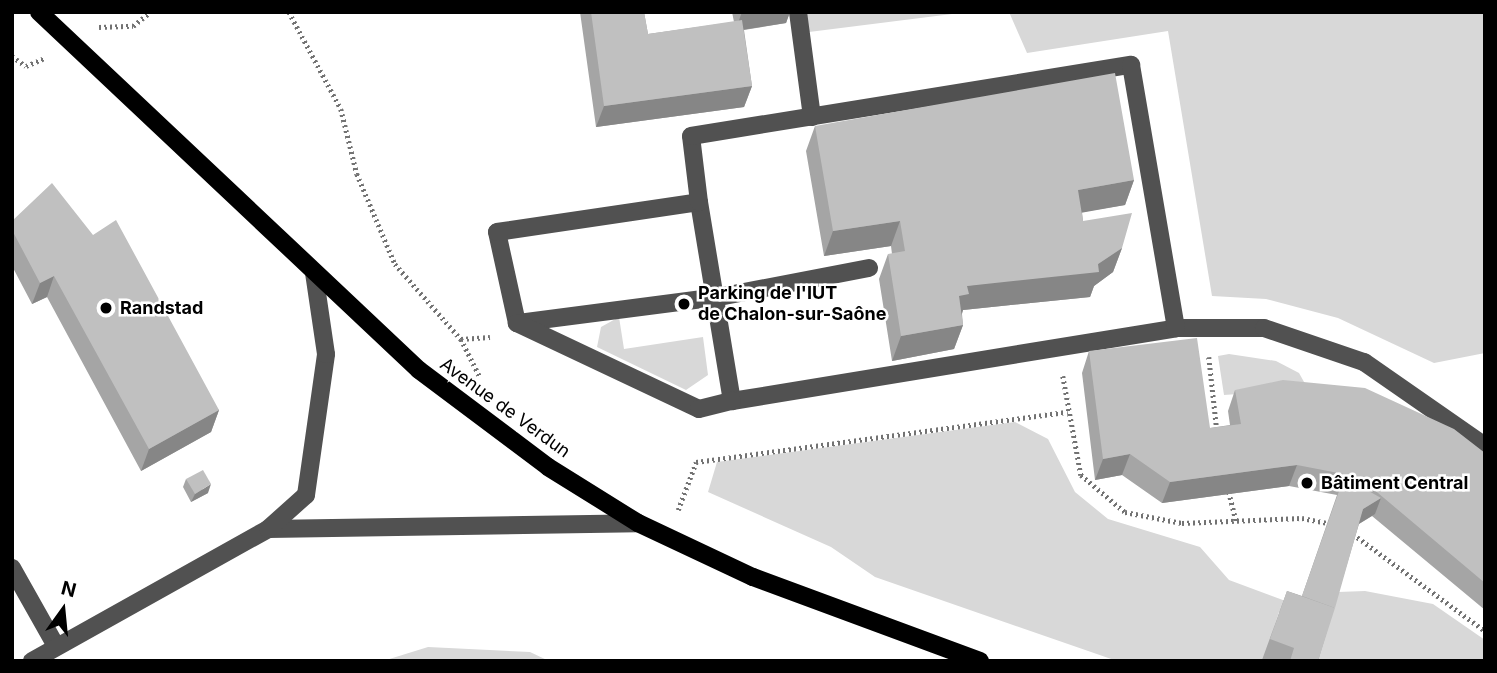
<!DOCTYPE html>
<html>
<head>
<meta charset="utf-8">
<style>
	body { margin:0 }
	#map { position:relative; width:1497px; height:673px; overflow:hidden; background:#fff; font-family:Inter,sans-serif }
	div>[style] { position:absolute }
	.green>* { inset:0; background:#d8d8d8 }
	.path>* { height:4.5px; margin-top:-2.25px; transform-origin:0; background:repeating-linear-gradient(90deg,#737373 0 2px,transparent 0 5.5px) }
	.minor>* { height:18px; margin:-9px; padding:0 9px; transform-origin:9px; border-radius:9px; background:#515151 }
	.major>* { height:18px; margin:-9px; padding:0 9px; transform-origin:9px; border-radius:9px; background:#000 }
	.wall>* { inset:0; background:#a5a5a5 }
	.shaded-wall>* { inset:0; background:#868686 }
	.building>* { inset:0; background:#c0c0c0 }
	.dots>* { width:19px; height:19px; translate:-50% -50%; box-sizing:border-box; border:4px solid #fff; border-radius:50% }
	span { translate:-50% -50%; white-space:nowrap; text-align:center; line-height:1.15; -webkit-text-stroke:5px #fff; paint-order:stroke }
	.poi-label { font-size:18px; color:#000; font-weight:700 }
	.left { translate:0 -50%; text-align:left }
	.street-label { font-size:18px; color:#000 }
	.frame { position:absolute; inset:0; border:14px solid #000; pointer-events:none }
	.north { position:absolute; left:28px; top:575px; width:70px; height:70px; -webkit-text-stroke:5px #fff; paint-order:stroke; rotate:15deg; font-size:19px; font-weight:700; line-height:28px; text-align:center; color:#000 }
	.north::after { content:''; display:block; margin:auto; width:24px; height:32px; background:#000; clip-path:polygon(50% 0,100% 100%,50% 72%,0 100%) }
</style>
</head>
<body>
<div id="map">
	<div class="green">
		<i style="clip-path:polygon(806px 12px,968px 12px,809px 32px)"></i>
		<i style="clip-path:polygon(1009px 12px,1485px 12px,1485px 353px,1434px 363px,1338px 318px,1266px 299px,1212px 296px,1168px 31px,1027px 53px)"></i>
		<i style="clip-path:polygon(619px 317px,624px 349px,703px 337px,708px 375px,686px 390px,597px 347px,601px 327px)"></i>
		<i style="clip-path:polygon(1229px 354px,1276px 361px,1299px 373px,1308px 389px,1224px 395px,1218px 356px)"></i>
		<i style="clip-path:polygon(1015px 422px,1048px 439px,1075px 492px,1108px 519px,1200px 547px,1229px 580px,1299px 606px,1279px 612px,1263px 661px,1117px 661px,875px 577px,831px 547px,708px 492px,717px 462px)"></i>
		<i style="clip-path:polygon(1365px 591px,1433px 604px,1485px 640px,1485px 661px,1317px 661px,1338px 592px)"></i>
		<i style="clip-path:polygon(428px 647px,530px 652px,549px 661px,383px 661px)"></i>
	</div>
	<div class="path">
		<i style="left:289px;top:12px;width:110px;rotate:61.8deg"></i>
		<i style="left:341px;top:109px;width:67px;rotate:76.2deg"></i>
		<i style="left:357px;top:174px;width:98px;rotate:67.1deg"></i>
		<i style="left:395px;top:264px;width:100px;rotate:48.7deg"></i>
		<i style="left:461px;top:339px;width:42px;rotate:63.4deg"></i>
		<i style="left:99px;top:27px;width:34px;rotate:-2deg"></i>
		<i style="left:133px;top:26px;width:22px;rotate:-39deg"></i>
		<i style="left:12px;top:56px;width:17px;rotate:36deg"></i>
		<i style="left:26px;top:66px;width:21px;rotate:-23deg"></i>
		<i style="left:461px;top:339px;width:29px;rotate:-4deg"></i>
		<i style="left:1209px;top:357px;width:74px;rotate:83.8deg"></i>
		<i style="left:1063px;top:376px;width:101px;rotate:79.7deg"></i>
		<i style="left:1081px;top:475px;width:57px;rotate:40.1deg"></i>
		<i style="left:1125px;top:512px;width:58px;rotate:10.9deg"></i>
		<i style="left:1182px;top:523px;width:120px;rotate:-2.4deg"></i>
		<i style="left:1302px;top:518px;width:32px;rotate:11deg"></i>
		<i style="left:1229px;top:492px;width:30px;rotate:76deg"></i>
		<i style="left:678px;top:510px;width:51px;rotate:-69.4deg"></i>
		<i style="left:696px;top:462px;width:375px;rotate:-7.7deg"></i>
		<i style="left:1353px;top:534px;width:164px;rotate:36.3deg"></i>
	</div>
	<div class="minor">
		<i style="left:798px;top:12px;width:106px;rotate:82.4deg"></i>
		<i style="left:699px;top:202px;width:202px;rotate:80.6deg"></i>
		<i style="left:732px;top:401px;width:450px;rotate:-9.3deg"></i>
		<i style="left:1176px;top:328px;width:88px"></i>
		<i style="left:1264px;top:328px;width:106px;rotate:18.8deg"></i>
		<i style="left:1364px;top:362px;width:147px;rotate:34.8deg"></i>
		<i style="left:869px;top:268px;width:154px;rotate:169.1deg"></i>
		<i style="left:718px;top:297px;width:203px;rotate:172.6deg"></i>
		<i style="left:517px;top:323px;width:93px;rotate:-102.4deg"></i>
		<i style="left:497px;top:232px;width:204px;rotate:-8.4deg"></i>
		<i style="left:699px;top:202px;width:66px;rotate:-96.9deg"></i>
		<i style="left:691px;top:136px;width:446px;rotate:-9.2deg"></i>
		<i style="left:1131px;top:65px;width:267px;rotate:80.3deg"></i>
		<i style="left:517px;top:323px;width:201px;rotate:25.3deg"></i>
		<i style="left:699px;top:409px;width:34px;rotate:-14deg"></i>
		<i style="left:268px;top:529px;width:370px;rotate:-0.9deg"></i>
		<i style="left:12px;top:568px;width:90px;rotate:60.6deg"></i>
		<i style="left:32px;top:661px;width:270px;rotate:-29.2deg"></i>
		<i style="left:268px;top:529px;width:51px;rotate:-41.8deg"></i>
		<i style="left:306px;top:495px;width:142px;rotate:-81.9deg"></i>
		<i style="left:326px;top:354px;width:82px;rotate:-98.4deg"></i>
	</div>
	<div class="major">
		<i style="left:39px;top:12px;width:522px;rotate:43.29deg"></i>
		<i style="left:419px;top:370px;width:161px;rotate:36.9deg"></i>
		<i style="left:548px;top:467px;width:106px;rotate:31.9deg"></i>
		<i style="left:638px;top:523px;width:127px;rotate:25.2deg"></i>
		<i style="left:753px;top:577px;width:242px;rotate:20.3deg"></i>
	</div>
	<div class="wall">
		<i style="clip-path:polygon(580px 12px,644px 12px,648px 34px,734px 22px,732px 12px,790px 12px,786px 23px,744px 30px,752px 86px,744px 107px,596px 127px)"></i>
		<i style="clip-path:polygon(815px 126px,1134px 180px,1125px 205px,1082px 212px,1083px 221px,1122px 248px,1113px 272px,1094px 286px,1090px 297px,963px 310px,962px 314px,963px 325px,954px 349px,892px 361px,879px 279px,888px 254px,892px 254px,891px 246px,824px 256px,806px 151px)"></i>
		<i style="clip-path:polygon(12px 221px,219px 410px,211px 432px,141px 471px,47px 297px,32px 304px,12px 266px)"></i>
		<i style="clip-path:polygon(1089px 351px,1210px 428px,1230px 425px,1228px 411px,1235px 390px,1485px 453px,1485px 610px,1372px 516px,1359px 524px,1318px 661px,1262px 660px,1287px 591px,1302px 596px,1337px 495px,1289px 486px,1162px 503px,1122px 475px,1095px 480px,1082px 373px)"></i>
		<i style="clip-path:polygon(186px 479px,208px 493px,191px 502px,183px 487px)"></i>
	</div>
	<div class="shaded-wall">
		<i style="clip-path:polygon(742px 12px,790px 12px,786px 23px,735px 31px)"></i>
		<i style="clip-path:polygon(752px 86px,744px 107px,596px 127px,604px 106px)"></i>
		<i style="clip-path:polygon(1134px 180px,1125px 205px,1069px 215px,1078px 190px)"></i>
		<i style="clip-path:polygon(900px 221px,891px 246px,824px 256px,833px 231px)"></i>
		<i style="clip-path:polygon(1122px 248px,1113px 272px,1094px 286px,1090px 297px,963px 310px,960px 319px,959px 296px,967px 286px,1098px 264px)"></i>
		<i style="clip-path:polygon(54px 276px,47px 297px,32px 304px,40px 283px)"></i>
		<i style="clip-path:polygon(963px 325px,954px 349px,892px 361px,901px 336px)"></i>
		<i style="clip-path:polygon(219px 410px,211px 432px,141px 471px,149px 449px)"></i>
		<i style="clip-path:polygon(1130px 454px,1122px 475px,1095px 480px,1103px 459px)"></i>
		<i style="clip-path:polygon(1297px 465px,1289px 486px,1162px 503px,1170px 482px)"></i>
		<i style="clip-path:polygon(211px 484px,208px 493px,191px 502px,195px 494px)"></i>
		<i style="clip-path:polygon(1381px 498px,1375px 514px,1357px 525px,1363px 509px)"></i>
	</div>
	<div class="building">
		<i style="clip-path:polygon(591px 12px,644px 12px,648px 34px,742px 20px,752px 86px,604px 106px)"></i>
		<i style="clip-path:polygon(1115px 73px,1134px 180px,1078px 190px,1083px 221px,1132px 213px,1122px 248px,1098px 264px,1099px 272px,967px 286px,969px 294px,959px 296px,963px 325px,901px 336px,888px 254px,905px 251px,900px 221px,833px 231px,815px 126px)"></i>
		<i style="clip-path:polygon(52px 183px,93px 235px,116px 220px,219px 410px,149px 449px,54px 276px,40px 283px,12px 230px,12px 221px)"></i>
		<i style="clip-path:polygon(1197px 338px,1210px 428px,1241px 424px,1235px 390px,1283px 380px,1365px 388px,1454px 429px,1485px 453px,1485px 583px,1359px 477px,1297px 465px,1170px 482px,1130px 454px,1103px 459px,1089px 351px)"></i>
		<i style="clip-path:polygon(203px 470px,211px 484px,195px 494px,186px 479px)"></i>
		<i style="clip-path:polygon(1344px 477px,1381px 498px,1363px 509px,1335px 608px,1302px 596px)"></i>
		<i style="clip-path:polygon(1287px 591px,1335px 608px,1318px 661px,1290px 661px,1294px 648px,1270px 639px)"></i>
	</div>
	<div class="dots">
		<i style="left:684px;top:304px;background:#000"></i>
		<i style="left:106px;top:308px;background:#000"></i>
		<i style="left:1307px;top:483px;background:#000"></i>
	</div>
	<div class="poi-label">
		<span class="left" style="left:698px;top:304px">Parking de l'IUT<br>de Chalon-sur-Saône</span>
		<span class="left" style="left:120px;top:308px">Randstad</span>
		<span class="left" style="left:1321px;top:483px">Bâtiment Central</span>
	</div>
	<div class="street-label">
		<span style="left:505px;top:408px;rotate:36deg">Avenue de Verdun</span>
	</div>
	<div class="frame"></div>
	<div class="north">N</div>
</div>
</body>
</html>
